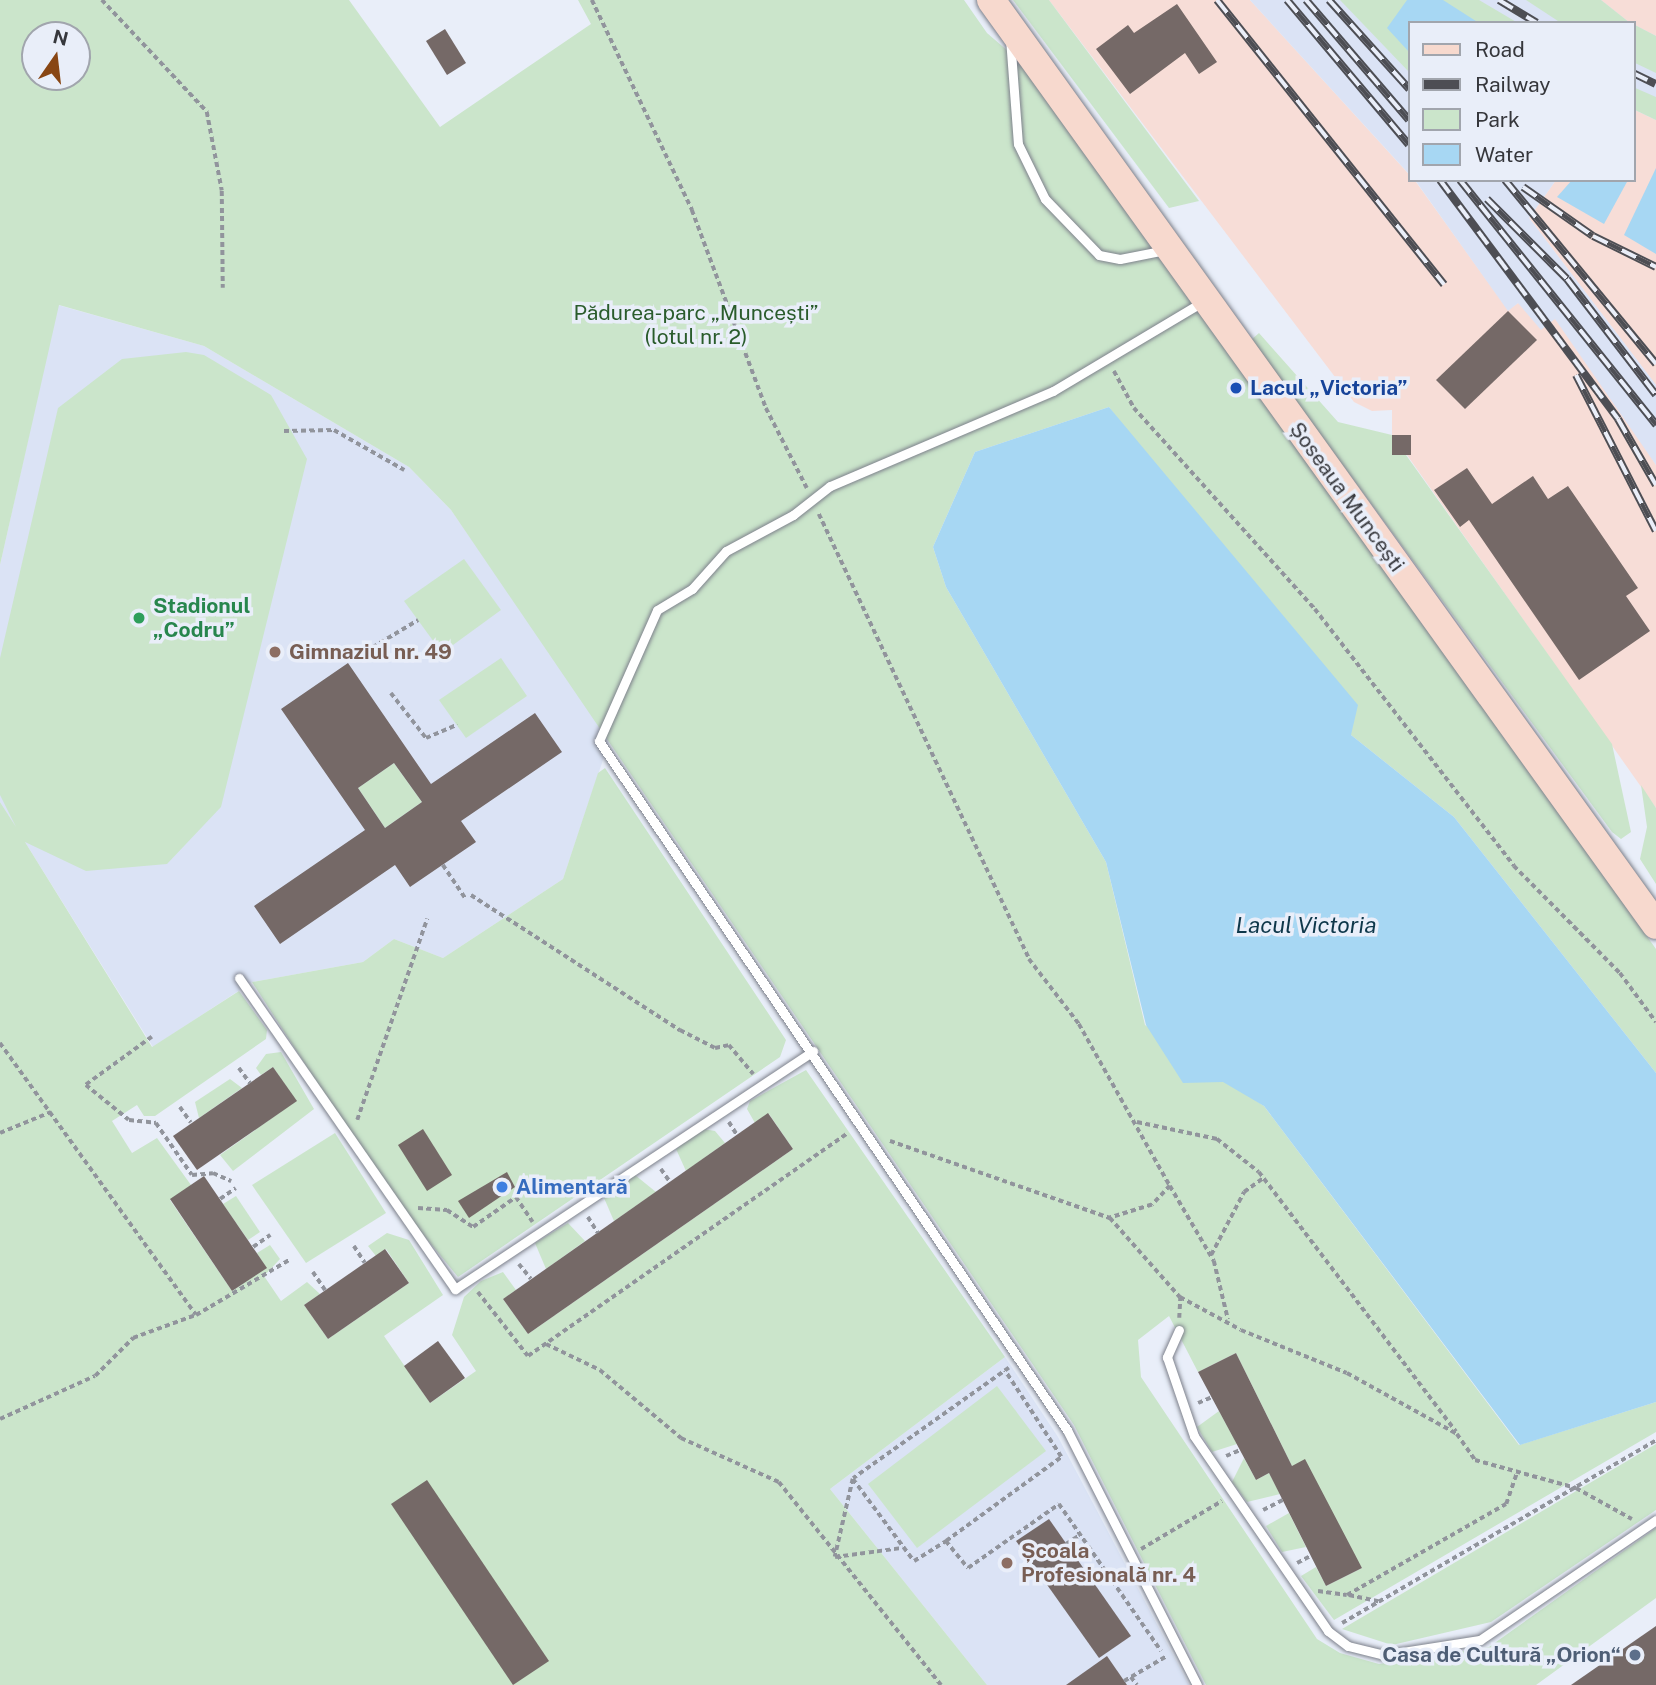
<!DOCTYPE html>
<html>
<head>
<meta charset="utf-8">
<style>
	body { margin:0 }
	#map { position:relative; width:1656px; height:1685px; overflow:hidden; background:#e9eef9; font-family:"Public Sans",sans-serif }
	div>[style] { position:absolute }
	.industrial>* { inset:0; background:#f7ddd7 }
	.built>* { inset:0; background:#dbe3f5 }
	.green>* { inset:0; background:#cbe5cb }
	.water>* { inset:0; background:#a7d7f3 }
	.building>* { inset:0; background:#756967 }
	.path>* { height:3.5px; margin-top:-1.75px; transform-origin:0; background:repeating-linear-gradient(90deg,#91949c 0 5px,transparent 0 8.5px) }
	.roads { filter:drop-shadow(0 0 2px #7d818b) drop-shadow(0 0 2px #7d818b) }
	.service>* { height:9px; margin:-4.5px; padding:0 4.5px; transform-origin:4.5px; border-radius:4.5px; background:#fff }
	.primary>* { height:28px; margin:-14px; padding:0 14px; transform-origin:14px; border-radius:14px; background:#f7d9ce }
	.rail>* { height:8px; margin-top:-4px; transform-origin:0; background:repeating-linear-gradient(90deg,#e9eef9 0 16px,#4d4e54 0 32px); box-sizing:border-box; border-block:2px solid #4d4e54 }
	.dots>* { width:19px; height:19px; translate:-50% -50%; box-sizing:border-box; border:4px solid #e9eef9; border-radius:50% }
	span { translate:-50% -50%; white-space:nowrap; text-align:center; line-height:1.15; -webkit-text-stroke:7px #e9eef9; paint-order:stroke }
	.park-label { font-size:21px; color:#2a5c2c }
	.transit-label { font-size:21px; color:#164399; font-weight:700 }
	.left { translate:0 -50%; text-align:left }
	.street-label { font-size:21px; color:#36373c }
	.leisure-label { font-size:21px; color:#27864d; font-weight:700 }
	.education-label { font-size:21px; color:#785e54; font-weight:700 }
	.shop-label { font-size:21px; color:#366cbe; font-weight:700 }
	.service-label { font-size:21px; color:#4e5e75; font-weight:700 }
	.right { translate:-100% -50%; text-align:right }
	.water-label { font-size:23px; color:#0e374a; font-style:italic }
	.legend { position:absolute; left:1408px; top:21px; width:228px; height:161px; box-sizing:border-box; background:#e9eef9; border:2px solid #a1a5ad; margin:0; padding:9px 12px; list-style:none; font-size:21px; color:#36373c }
	.legend li { display:flex; align-items:center; gap:14px; height:35px }
	.legend b { width:35px; border:2px solid #a1a5ad }
	.north { position:absolute; left:21px; top:21px; width:70px; height:70px; box-sizing:border-box; background:#e9eef9; border:2px solid #a1a5ad; border-radius:50%; rotate:14deg; font-size:19px; font-weight:700; line-height:28px; text-align:center; color:#36373c }
	.north::after { content:''; display:block; margin:auto; width:24px; height:32px; background:#884614; clip-path:polygon(50% 0,100% 100%,50% 72%,0 100%) }
</style>
</head>
<body>
<div id="map">
	<div class="industrial">
		<i style="clip-path:polygon(1049px 0,1250px 0,1416px 182px,1508px 310px,1518px 303px,1555px 318px,1601px 379px,1656px 465px,1656px 808px,1407px 455px,1392px 455px,1392px 410px,1372px 411px,1354px 402px)"></i>
		<i style="clip-path:polygon(1601px 0,1656px 0,1656px 36px,1623px 20px)"></i>
		<i style="clip-path:polygon(1633px 109px,1656px 120px,1656px 385px,1529px 218px,1556px 180px,1633px 180px)"></i>
	</div>
	<div class="built">
		<i style="clip-path:polygon(1250px 0,1601px 0,1630px 23px,1409px 23px,1409px 174px)"></i>
		<i style="clip-path:polygon(1633px 24px,1656px 36px,1656px 120px,1633px 109px)"></i>
		<i style="clip-path:polygon(1415px 180px,1556px 180px,1529px 218px,1656px 385px,1656px 465px,1555px 319px,1541px 330px,1518px 303px,1508px 311px)"></i>
		<i style="clip-path:polygon(58px 305px,204px 346px,409px 467px,451px 510px,610px 739px,563px 879px,443px 958px,394px 939px,363px 962px,252px 982px,153px 1047px,0 802px,0 565px)"></i>
		<i style="clip-path:polygon(1005px 1357px,1058px 1437px,1189px 1685px,987px 1685px,830px 1489px)"></i>
	</div>
	<div class="green">
		<i style="clip-path:polygon(evenodd,0 0,349px 0,440px 127px,591px 24px,578px 0,964px 0,987px 33px,1023px 64px,1656px 949px,1656px 1073px,1454px 817px,1351px 735px,1109px 407px,975px 452px,933px 547px,946px 587px,1106px 862px,1145px 1025px,1264px 1106px,1519px 1445px,1656px 1402px,1656px 1432px,1334px 1620px,1301px 1576px,1316px 1567px,1326px 1586px,1362px 1568px,1292px 1466px,1236px 1353px,1198px 1372px,1169px 1316px,1138px 1340px,1141px 1377px,1317px 1639px,1340px 1653px,1379px 1664px,1489px 1647px,1656px 1528px,1656px 1598px,1536px 1685px,1206px 1685px,1074px 1425px,451px 510px,409px 467px,204px 346px,59px 305px,0 565px,0 0,35px 35px,77px 35px,77px 77px,35px 77px,35px 35px)"></i>
		<i style="clip-path:polygon(1013px 0,1049px 0,1199px 201px,1169px 208px)"></i>
		<i style="clip-path:polygon(1340px 0,1479px 0,1518px 23px,1409px 23px,1409px 72px)"></i>
		<i style="clip-path:polygon(1526px 0,1601px 0,1630px 23px,1561px 23px)"></i>
		<i style="clip-path:polygon(1633px 24px,1656px 36px,1656px 73px,1633px 62px)"></i>
		<i style="clip-path:polygon(1633px 87px,1656px 97px,1656px 120px,1633px 109px)"></i>
		<i style="clip-path:polygon(1259px 333px,1338px 422px,1392px 435px,1392px 455px,1406px 455px,1612px 744px,1631px 832px,1621px 839px,1612px 832px,1251px 340px)"></i>
		<i style="clip-path:polygon(186px 352px,204px 355px,271px 395px,307px 459px,221px 807px,167px 864px,86px 871px,25px 842px,152px 1047px,239px 991px,267px 1030px,266px 1039px,155px 1116px,144px 1116px,137px 1105px,112px 1121px,132px 1153px,157px 1138px,191px 1185px,170px 1200px,232px 1291px,266px 1268px,257px 1253px,270px 1245px,280px 1259px,264px 1276px,281px 1301px,307px 1282px,320px 1294px,304px 1305px,328px 1339px,409px 1283px,386px 1249px,376px 1256px,368px 1246px,387px 1233px,409px 1240px,443px 1295px,384px 1336px,430px 1403px,476px 1371px,452px 1335px,464px 1297px,481px 1281px,503px 1272px,516px 1290px,503px 1299px,528px 1334px,793px 1149px,769px 1114px,755px 1123px,747px 1109px,750px 1101px,806px 1070px,1005px 1357px,830px 1489px,987px 1685px,0 1685px,0 802px,16px 827px,0 795px,0 658px,58px 408px,122px 359px)"></i>
		<i style="clip-path:polygon(464px 559px,501px 610px,442px 653px,404px 601px)"></i>
		<i style="clip-path:polygon(501px 658px,527px 696px,466px 738px,439px 700px)"></i>
		<i style="clip-path:polygon(394px 763px,422px 802px,385px 828px,358px 788px)"></i>
		<i style="clip-path:polygon(605px 768px,786px 1040px,780px 1057px,458px 1277px,385px 1188px,252px 982px,363px 962px,394px 939px,443px 958px,563px 879px,598px 773px)"></i>
		<i style="clip-path:polygon(1641px 785px,1656px 808px,1656px 884px,1640px 859px,1647px 827px)"></i>
		<i style="clip-path:polygon(281px 1052px,314px 1109px,233px 1171px,220px 1155px,296px 1101px,273px 1067px,261px 1075px,256px 1068px,266px 1054px)"></i>
		<i style="clip-path:polygon(230px 1079px,242px 1088px,199px 1118px,195px 1102px)"></i>
		<i style="clip-path:polygon(703px 1129px,715px 1131px,725px 1143px,686px 1171px,676px 1149px)"></i>
		<i style="clip-path:polygon(335px 1133px,386px 1213px,306px 1263px,252px 1185px)"></i>
		<i style="clip-path:polygon(635px 1175px,656px 1192px,614px 1221px,604px 1198px)"></i>
		<i style="clip-path:polygon(236px 1196px,260px 1232px,248px 1240px,223px 1204px)"></i>
		<i style="clip-path:polygon(568px 1223px,585px 1241px,546px 1269px,535px 1243px)"></i>
		<i style="clip-path:polygon(997px 1386px,1046px 1451px,917px 1548px,868px 1484px)"></i>
		<i style="clip-path:polygon(1219px 1411px,1237px 1444px,1212px 1452px,1197px 1427px)"></i>
		<i style="clip-path:polygon(1656px 1444px,1656px 1510px,1491px 1622px,1392px 1645px,1342px 1629px)"></i>
		<i style="clip-path:polygon(1244px 1458px,1256px 1480px,1269px 1473px,1280px 1494px,1247px 1502px,1232px 1482px)"></i>
		<i style="clip-path:polygon(1289px 1513px,1306px 1547px,1282px 1552px,1266px 1526px)"></i>
	</div>
	<div class="water">
		<i style="clip-path:polygon(1407px 0,1443px 0,1479px 23px,1409px 23px,1409px 52px,1387px 28px)"></i>
		<i style="clip-path:polygon(1656px 168px,1656px 254px,1624px 235px)"></i>
		<i style="clip-path:polygon(1572px 180px,1628px 180px,1604px 224px,1557px 197px)"></i>
		<i style="clip-path:polygon(1109px 407px,1358px 705px,1351px 735px,1454px 817px,1656px 1073px,1656px 1402px,1520px 1445px,1264px 1106px,1223px 1082px,1183px 1083px,1146px 1025px,1106px 862px,946px 587px,933px 547px,975px 452px)"></i>
	</div>
	<div class="building">
		<i style="clip-path:polygon(1177px 4px,1217px 62px,1199px 74px,1185px 53px,1130px 94px,1096px 49px,1128px 25px,1134px 33px)"></i>
		<i style="clip-path:polygon(445px 29px,466px 63px,447px 75px,426px 41px)"></i>
		<i style="clip-path:polygon(1508px 311px,1537px 340px,1465px 409px,1436px 380px)"></i>
		<i style="clip-path:polygon(1392px 435px,1411px 435px,1411px 455px,1392px 455px)"></i>
		<i style="clip-path:polygon(1467px 468px,1492px 504px,1533px 476px,1548px 499px,1568px 486px,1638px 588px,1626px 596px,1650px 631px,1579px 680px,1469px 520px,1460px 527px,1434px 490px)"></i>
		<i style="clip-path:polygon(evenodd,348px 663px,431px 784px,535px 713px,562px 752px,461px 821px,476px 842px,410px 887px,395px 865px,280px 944px,254px 906px,365px 830px,281px 709px,348px 663px,394px 763px,422px 802px,385px 828px,358px 788px,394px 763px)"></i>
		<i style="clip-path:polygon(273px 1067px,297px 1101px,197px 1170px,173px 1136px)"></i>
		<i style="clip-path:polygon(768px 1113px,793px 1149px,528px 1334px,503px 1299px)"></i>
		<i style="clip-path:polygon(423px 1129px,452px 1175px,427px 1191px,398px 1145px)"></i>
		<i style="clip-path:polygon(507px 1172px,515px 1187px,469px 1218px,458px 1201px)"></i>
		<i style="clip-path:polygon(204px 1176px,267px 1268px,232px 1291px,170px 1199px)"></i>
		<i style="clip-path:polygon(385px 1249px,409px 1283px,328px 1339px,304px 1305px)"></i>
		<i style="clip-path:polygon(438px 1341px,465px 1378px,430px 1403px,404px 1366px)"></i>
		<i style="clip-path:polygon(1236px 1353px,1292px 1466px,1305px 1459px,1362px 1568px,1326px 1586px,1269px 1473px,1256px 1480px,1198px 1372px)"></i>
		<i style="clip-path:polygon(427px 1480px,549px 1661px,513px 1685px,391px 1504px)"></i>
		<i style="clip-path:polygon(1049px 1519px,1131px 1636px,1099px 1658px,1016px 1541px)"></i>
		<i style="clip-path:polygon(1656px 1626px,1656px 1685px,1571px 1685px)"></i>
		<i style="clip-path:polygon(1107px 1656px,1127px 1685px,1066px 1685px)"></i>
	</div>
	<div class="path">
		<i style="left:102px;top:0;width:154px;rotate:46.8deg"></i>
		<i style="left:207px;top:112px;width:80px;rotate:79.2deg"></i>
		<i style="left:222px;top:191px;width:97px;rotate:89.4deg"></i>
		<i style="left:592px;top:0;width:233px;rotate:64.5deg"></i>
		<i style="left:692px;top:210px;width:211px;rotate:69.5deg"></i>
		<i style="left:766px;top:408px;width:90px;rotate:62.9deg"></i>
		<i style="left:1114px;top:371px;width:42px;rotate:61.6deg"></i>
		<i style="left:1134px;top:408px;width:270px;rotate:48deg"></i>
		<i style="left:1315px;top:609px;width:325px;rotate:52.2deg"></i>
		<i style="left:1514px;top:866px;width:151px;rotate:45.3deg"></i>
		<i style="left:1620px;top:973px;width:61px;rotate:53.7deg"></i>
		<i style="left:284px;top:431px;width:50px;rotate:-1.1deg"></i>
		<i style="left:334px;top:430px;width:81px;rotate:29.7deg"></i>
		<i style="left:819px;top:514px;width:492px;rotate:64.7deg"></i>
		<i style="left:1029px;top:959px;width:82px;rotate:52.4deg"></i>
		<i style="left:1079px;top:1024px;width:186px;rotate:60.7deg"></i>
		<i style="left:1170px;top:1186px;width:26px;rotate:133deg"></i>
		<i style="left:1152px;top:1205px;width:44px;rotate:162.8deg"></i>
		<i style="left:358px;top:656px;width:70px;rotate:-31deg"></i>
		<i style="left:391px;top:693px;width:57px;rotate:52.1deg"></i>
		<i style="left:426px;top:738px;width:34px;rotate:-23deg"></i>
		<i style="left:443px;top:865px;width:40px;rotate:56deg"></i>
		<i style="left:471px;top:895px;width:249px;rotate:32.9deg"></i>
		<i style="left:680px;top:1030px;width:39px;rotate:27deg"></i>
		<i style="left:715px;top:1048px;width:14px;rotate:-12deg"></i>
		<i style="left:729px;top:1045px;width:38px;rotate:50deg"></i>
		<i style="left:152px;top:1037px;width:82px;rotate:144deg"></i>
		<i style="left:86px;top:1085px;width:55px;rotate:39.1deg"></i>
		<i style="left:129px;top:1120px;width:27px;rotate:6deg"></i>
		<i style="left:156px;top:1123px;width:63px;rotate:55.3deg"></i>
		<i style="left:192px;top:1175px;width:21px;rotate:-5deg"></i>
		<i style="left:213px;top:1173px;width:20px;rotate:24deg"></i>
		<i style="left:0;top:1043px;width:335px;rotate:54.2deg"></i>
		<i style="left:239px;top:1068px;width:19px;rotate:54deg"></i>
		<i style="left:180px;top:1107px;width:19px;rotate:55deg"></i>
		<i style="left:357px;top:1120px;width:213px;rotate:-70.8deg"></i>
		<i style="left:729px;top:1122px;width:15px;rotate:58deg"></i>
		<i style="left:1137px;top:1122px;width:82px;rotate:12deg"></i>
		<i style="left:1217px;top:1139px;width:53px;rotate:38.2deg"></i>
		<i style="left:1259px;top:1172px;width:326px;rotate:52.8deg"></i>
		<i style="left:0;top:1133px;width:55px;rotate:-22.4deg"></i>
		<i style="left:890px;top:1141px;width:233px;rotate:19.3deg"></i>
		<i style="left:1110px;top:1218px;width:106px;rotate:48.5deg"></i>
		<i style="left:1180px;top:1297px;width:69px;rotate:28.4deg"></i>
		<i style="left:1241px;top:1330px;width:114px;rotate:22.1deg"></i>
		<i style="left:1347px;top:1373px;width:126px;rotate:29deg"></i>
		<i style="left:1457px;top:1434px;width:32px;rotate:55deg"></i>
		<i style="left:1475px;top:1460px;width:105px;rotate:15.5deg"></i>
		<i style="left:1576px;top:1488px;width:64px;rotate:29deg"></i>
		<i style="left:661px;top:1169px;width:16px;rotate:55deg"></i>
		<i style="left:1170px;top:1186px;width:87px;rotate:59.6deg"></i>
		<i style="left:1214px;top:1261px;width:60px;rotate:76.4deg"></i>
		<i style="left:220px;top:1199px;width:19px;rotate:-35deg"></i>
		<i style="left:418px;top:1208px;width:29px;rotate:4deg"></i>
		<i style="left:447px;top:1210px;width:31px;rotate:33deg"></i>
		<i style="left:473px;top:1227px;width:52px;rotate:-34.9deg"></i>
		<i style="left:516px;top:1197px;width:30px;rotate:56deg"></i>
		<i style="left:588px;top:1217px;width:19px;rotate:58deg"></i>
		<i style="left:354px;top:1246px;width:20px;rotate:57deg"></i>
		<i style="left:253px;top:1247px;width:21px;rotate:-35deg"></i>
		<i style="left:1211px;top:1255px;width:71px;rotate:-62.4deg"></i>
		<i style="left:1244px;top:1192px;width:24px;rotate:-36deg"></i>
		<i style="left:519px;top:1264px;width:19px;rotate:51deg"></i>
		<i style="left:313px;top:1272px;width:22px;rotate:56deg"></i>
		<i style="left:478px;top:1292px;width:81px;rotate:52deg"></i>
		<i style="left:528px;top:1356px;width:390px;rotate:-34.9deg"></i>
		<i style="left:1179px;top:1318px;width:20px;rotate:-87deg"></i>
		<i style="left:546px;top:1344px;width:60px;rotate:25.7deg"></i>
		<i style="left:600px;top:1370px;width:106px;rotate:40deg"></i>
		<i style="left:681px;top:1438px;width:107px;rotate:24.2deg"></i>
		<i style="left:779px;top:1482px;width:260px;rotate:51.4deg"></i>
		<i style="left:1009px;top:1368px;width:191px;rotate:144.6deg"></i>
		<i style="left:853px;top:1479px;width:102px;rotate:53.4deg"></i>
		<i style="left:914px;top:1561px;width:38px;rotate:-32deg"></i>
		<i style="left:946px;top:1541px;width:35px;rotate:51deg"></i>
		<i style="left:968px;top:1568px;width:111px;rotate:-35.1deg"></i>
		<i style="left:1059px;top:1504px;width:179px;rotate:55.2deg"></i>
		<i style="left:1198px;top:1403px;width:15px;rotate:-23deg"></i>
		<i style="left:0;top:1419px;width:104px;rotate:-24.4deg"></i>
		<i style="left:95px;top:1376px;width:54px;rotate:-45deg"></i>
		<i style="left:133px;top:1338px;width:67px;rotate:-20.1deg"></i>
		<i style="left:196px;top:1315px;width:108px;rotate:-30.6deg"></i>
		<i style="left:1226px;top:1456px;width:15px;rotate:-23deg"></i>
		<i style="left:853px;top:1479px;width:80px;rotate:103deg"></i>
		<i style="left:835px;top:1557px;width:68px;rotate:-7.7deg"></i>
		<i style="left:1263px;top:1510px;width:22px;rotate:-27deg"></i>
		<i style="left:946px;top:1541px;width:142px;rotate:-36.1deg"></i>
		<i style="left:1061px;top:1457px;width:103px;rotate:-123.1deg"></i>
		<i style="left:1066px;top:1544px;width:17px;rotate:-33deg"></i>
		<i style="left:1141px;top:1549px;width:94px;rotate:-30.7deg"></i>
		<i style="left:1297px;top:1563px;width:15px;rotate:-28deg"></i>
		<i style="left:1318px;top:1591px;width:29px;rotate:8deg"></i>
		<i style="left:1347px;top:1595px;width:183px;rotate:-29.8deg"></i>
		<i style="left:1506px;top:1504px;width:34px;rotate:-71deg"></i>
		<i style="left:1349px;top:1595px;width:30px;rotate:12deg"></i>
		<i style="left:1342px;top:1623px;width:363px;rotate:-30.2deg"></i>
		<i style="left:1131px;top:1677px;width:10px;rotate:53deg"></i>
		<i style="left:1124px;top:1681px;width:48px;rotate:-30.3deg"></i>
	</div>
	<div class="roads">
		<div class="service">
			<i style="left:1010px;top:38px;width:106px;rotate:85.7deg"></i>
			<i style="left:1018px;top:144px;width:61px;rotate:63.9deg"></i>
			<i style="left:1045px;top:199px;width:78px;rotate:46deg"></i>
			<i style="left:1099px;top:255px;width:21px;rotate:11deg"></i>
			<i style="left:1120px;top:259px;width:47px;rotate:-11.1deg"></i>
			<i style="left:239px;top:978px;width:379px;rotate:55.2deg"></i>
			<i style="left:455px;top:1289px;width:430px;rotate:-33.6deg"></i>
			<i style="left:1179px;top:1330px;width:30px;rotate:114deg"></i>
			<i style="left:1167px;top:1357px;width:83px;rotate:71.1deg"></i>
			<i style="left:1194px;top:1436px;width:237px;rotate:55.5deg"></i>
			<i style="left:1328px;top:1631px;width:25px;rotate:37deg"></i>
			<i style="left:1348px;top:1646px;width:36px;rotate:14deg"></i>
			<i style="left:1383px;top:1655px;width:98px;rotate:-8.8deg"></i>
			<i style="left:1480px;top:1640px;width:213px;rotate:-34.3deg"></i>
			<i style="left:1197px;top:1685px;width:286px;rotate:-117deg"></i>
			<i style="left:1067px;top:1430px;width:833px;rotate:-124.19deg"></i>
			<i style="left:599px;top:741px;width:143px;rotate:-66.1deg"></i>
			<i style="left:657px;top:610px;width:41px;rotate:-31deg"></i>
			<i style="left:692px;top:589px;width:51px;rotate:-48.2deg"></i>
			<i style="left:726px;top:551px;width:76px;rotate:-28.2deg"></i>
			<i style="left:793px;top:515px;width:47px;rotate:-38.1deg"></i>
			<i style="left:830px;top:486px;width:242px;rotate:-23.1deg"></i>
			<i style="left:1053px;top:391px;width:176px;rotate:-30.8deg"></i>
		</div>
		<div class="primary">
			<i style="left:991px;top:0;width:1139px;rotate:54.29deg"></i>
		</div>
	</div>
	<div class="rail">
		<i style="left:1217px;top:0;width:364px;rotate:51.4deg"></i>
		<i style="left:1287px;top:0;width:189px;rotate:49.9deg"></i>
		<i style="left:1306px;top:0;width:158px;rotate:49.4deg"></i>
		<i style="left:1329px;top:0;width:120px;rotate:48deg"></i>
		<i style="left:1499px;top:0;width:44px;rotate:31.2deg"></i>
		<i style="left:1633px;top:73px;width:25px;rotate:26deg"></i>
		<i style="left:1440px;top:180px;width:298px;rotate:53.3deg"></i>
		<i style="left:1618px;top:419px;width:76px;rotate:60.1deg"></i>
		<i style="left:1460px;top:180px;width:314px;rotate:51.3deg"></i>
		<i style="left:1505px;top:180px;width:238px;rotate:50.6deg"></i>
		<i style="left:1523px;top:187px;width:85px;rotate:35deg"></i>
		<i style="left:1593px;top:236px;width:70px;rotate:26.2deg"></i>
		<i style="left:1487px;top:199px;width:113px;rotate:45deg"></i>
		<i style="left:1567px;top:279px;width:146px;rotate:52.5deg"></i>
		<i style="left:1576px;top:375px;width:175px;rotate:62.9deg"></i>
	</div>
	<div class="dots">
		<i style="left:1236px;top:388px;background:#1a4fb4"></i>
		<i style="left:139px;top:618px;background:#2e9e5b"></i>
		<i style="left:275px;top:652px;background:#8d6e63"></i>
		<i style="left:502px;top:1187px;background:#3f7fe0"></i>
		<i style="left:1007px;top:1563px;background:#8d6e63"></i>
		<i style="left:1635px;top:1655px;background:#5c6f8a"></i>
	</div>
	<div class="park-label">
		<span style="left:696px;top:325px">Pădurea-parc „Muncești”<br>(lotul nr. 2)</span>
	</div>
	<div class="transit-label">
		<span class="left" style="left:1250px;top:388px">Lacul „Victoria”</span>
	</div>
	<div class="street-label">
		<span style="left:1347px;top:497px;rotate:54deg">Șoseaua Muncești</span>
	</div>
	<div class="leisure-label">
		<span class="left" style="left:153px;top:618px">Stadionul<br>„Codru”</span>
	</div>
	<div class="education-label">
		<span class="left" style="left:289px;top:652px">Gimnaziul nr. 49</span>
		<span class="left" style="left:1021px;top:1563px">Școala<br>Profesională nr. 4</span>
	</div>
	<div class="shop-label">
		<span class="left" style="left:516px;top:1187px">Alimentară</span>
	</div>
	<div class="service-label">
		<span class="right" style="left:1621px;top:1655px">Casa de Cultură „Orion“</span>
	</div>
	<div class="water-label">
		<span style="left:1306px;top:925px">Lacul Victoria</span>
	</div>
	<ul class="legend">
	<li><b style="height:9px;background:#f7d9ce"></b>Road</li>
	<li><b style="height:9px;background:#4d4e54"></b>Railway</li>
	<li><b style="height:19px;background:#cbe5cb"></b>Park</li>
	<li><b style="height:19px;background:#a7d7f3"></b>Water</li>
	</ul>
	<div class="north">N</div>
</div>
</body>
</html>
